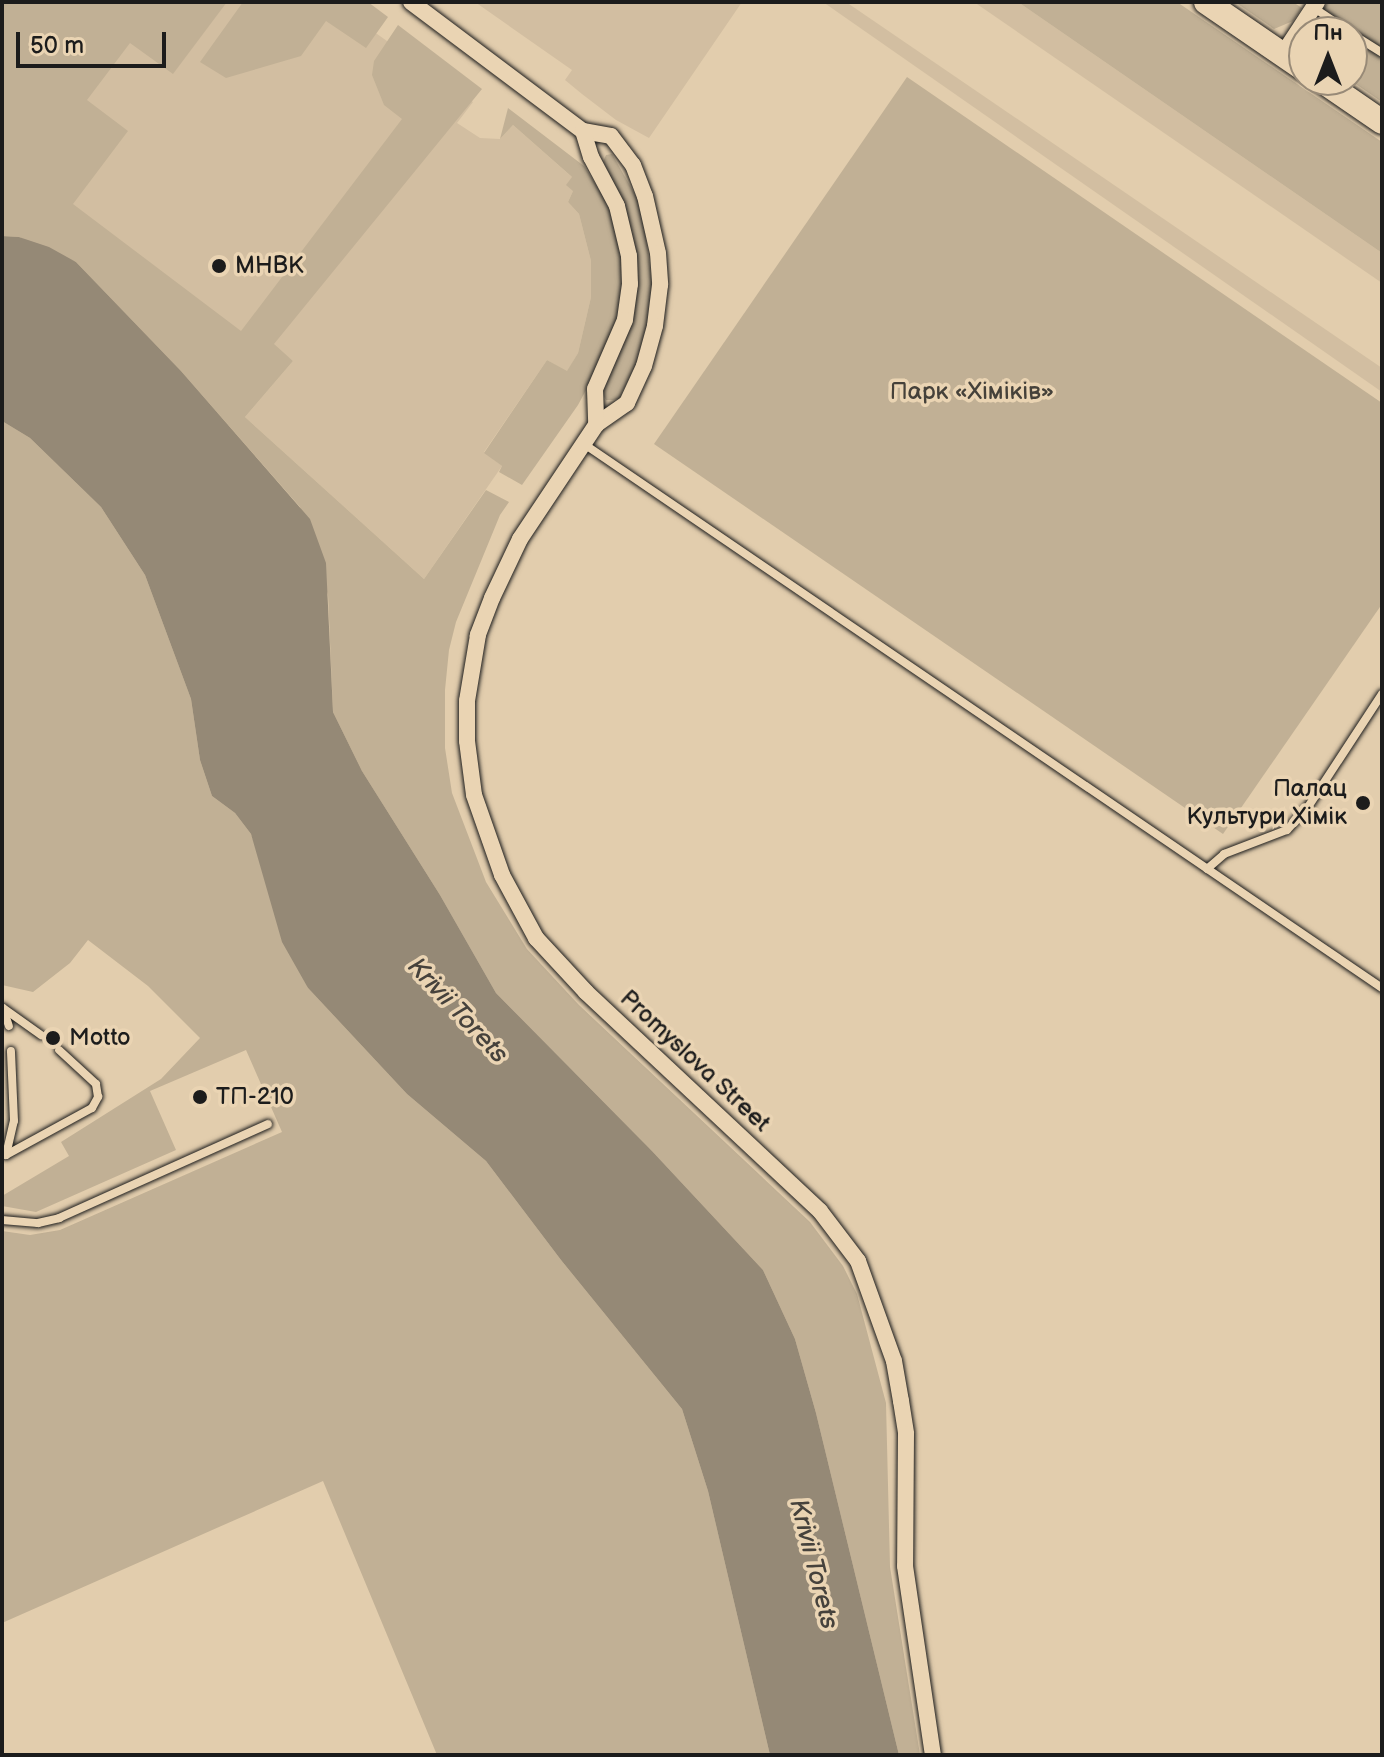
<!DOCTYPE html>
<html>
<head>
<meta charset="utf-8">
<style>
	body { margin:0 }
	#map { position:relative; width:1384px; height:1757px; overflow:hidden; background:#e2cdad; font-family:"Balsamiq Sans",sans-serif }
	div>[style] { position:absolute }
	.built>* { inset:0; background:#d2bea1 }
	.green>* { inset:0; background:#c1b095 }
	.water>* { inset:0; background:#958976 }
	.roads { filter:drop-shadow(0 0 2px #1c1c1c) drop-shadow(0 0 2px #1c1c1c) }
	.service>* { height:8px; margin:-4px; padding:0 4px; transform-origin:4px; border-radius:4px; background:#ead4b3 }
	.minor>* { height:16px; margin:-8px; padding:0 8px; transform-origin:8px; border-radius:8px; background:#ead4b3 }
	.primary>* { height:24px; margin:-12px; padding:0 12px; transform-origin:12px; border-radius:12px; background:#ead4b3 }
	.dots>* { width:22px; height:22px; translate:-50% -50%; box-sizing:border-box; border:4px solid #ead4b3; border-radius:50% }
	span { translate:-50% -50%; white-space:nowrap; text-align:center; line-height:1.15; -webkit-text-stroke:7px #ead4b3; paint-order:stroke }
	.poi-label { font-size:24px; color:#1c1c1c }
	.left { translate:0 -50%; text-align:left }
	.right { translate:-100% -50%; text-align:right }
	.park-label { font-size:24px; color:#45413a }
	.street-label { font-size:24px; color:#1c1c1c }
	.water-label { font-size:26px; color:#46423c; font-style:italic }
	.frame { position:absolute; inset:0; border:4px solid #1c1c1c; pointer-events:none }
	.north { position:absolute; left:1288px; top:16px; width:80px; height:80px; box-sizing:border-box; background:#ead4b3; border:2px solid #988a77; border-radius:50%; rotate:0deg; font-size:22px; font-weight:700; line-height:32px; text-align:center; color:#1c1c1c }
	.north::after { content:''; display:block; margin:auto; width:28px; height:36px; background:#1c1c1c; clip-path:polygon(50% 0,100% 100%,50% 72%,0 100%) }
	.scale { position:absolute; left:16px; top:32px; width:150px; height:36px; box-sizing:border-box; border:4px solid #1c1c1c; border-top:0; padding-left:10px; font-size:24px; line-height:28px; white-space:nowrap; color:#1c1c1c; -webkit-text-stroke:6px #ead4b3; paint-order:stroke }
</style>
</head>
<body>
<div id="map">
	<div class="built">
		<i style="clip-path:polygon(128px 2px,332px 2px,473px 102px,457px 123px,480px 138px,500px 139px,513px 125px,573px 178px,573px 191px,568px 202px,579px 214px,591px 261px,591px 297px,578px 353px,567px 372px,547px 360px,484px 452px,502px 466px,424px 579px,245px 417px,293px 361px,283px 353px,252px 390px,2px 166px)"></i>
		<i style="clip-path:polygon(475px 2px,742px 2px,649px 138px,616px 120px,582px 94px,565px 80px,572px 70px)"></i>
		<i style="clip-path:polygon(823px 2px,846px 2px,1382px 368px,1382px 392px)"></i>
		<i style="clip-path:polygon(974px 2px,1018px 2px,1382px 253px,1382px 283px)"></i>
	</div>
	<div class="green">
		<i style="clip-path:polygon(2px 2px,227px 2px,173px 74px,130px 43px,87px 100px,128px 131px,73px 204px,241px 331px,402px 119px,384px 105px,372px 75px,374px 61px,398px 25px,482px 89px,274px 344px,293px 361px,245px 417px,424px 579px,486px 490px,509px 502px,500px 515px,456px 622px,449px 650px,445px 690px,445px 748px,452px 793px,486px 882px,527px 949px,579px 1005px,810px 1222px,843px 1266px,857px 1294px,886px 1403px,890px 1567px,920px 1755px,899px 1755px,816px 1413px,795px 1339px,763px 1270px,652px 1151px,496px 993px,440px 895px,362px 771px,333px 712px,328px 595px,300px 507px,181px 371px,76px 262px,19px 237px,2px 236px)"></i>
		<i style="clip-path:polygon(243px 2px,368px 2px,388px 17px,366px 48px,326px 21px,301px 56px,226px 78px,200px 62px)"></i>
		<i style="clip-path:polygon(1018px 2px,1177px 2px,1382px 142px,1382px 253px)"></i>
		<i style="clip-path:polygon(1235px 2px,1293px 2px,1302px 8px,1293px 21px,1274px 29px)"></i>
		<i style="clip-path:polygon(1328px 2px,1382px 2px,1382px 102px,1350px 80px,1352px 32px,1308px 32px)"></i>
		<i style="clip-path:polygon(907px 77px,1382px 403px,1382px 604px,1223px 834px,654px 444px)"></i>
		<i style="clip-path:polygon(508px 108px,584px 166px,612px 210px,622px 258px,623px 300px,607px 351px,578px 405px,522px 485px,499px 472px,502px 466px,484px 453px,547px 360px,567px 371px,578px 353px,591px 297px,591px 261px,579px 214px,568px 202px,573px 191px,566px 185px,572px 177px,513px 125px,500px 139px)"></i>
		<i style="clip-path:polygon(612px 154px,637px 198px,644px 222px,652px 285px,648px 324px,637px 363px,619px 399px,612px 400px,606px 400px,601px 391px,631px 320px,636px 257px,624px 204px,603px 162px,606px 155px)"></i>
		<i style="clip-path:polygon(2px 421px,30px 438px,101px 507px,145px 575px,191px 699px,200px 760px,212px 796px,235px 813px,251px 834px,308px 988px,407px 1094px,486px 1161px,561px 1260px,682px 1409px,708px 1491px,770px 1755px,437px 1755px,323px 1481px,2px 1623px,2px 1231px,30px 1235px,60px 1230px,282px 1132px,246px 1050px,150px 1091px,176px 1150px,36px 1212px,2px 1206px,2px 1196px,69px 1156px,61px 1142px,161px 1079px,200px 1038px,148px 986px,88px 940px,70px 963px,33px 992px,2px 985px)"></i>
	</div>
	<div class="water">
		<i style="clip-path:polygon(2px 236px,19px 237px,49px 247px,76px 262px,181px 371px,310px 519px,326px 563px,333px 712px,362px 771px,440px 895px,496px 993px,652px 1151px,763px 1270px,795px 1339px,816px 1413px,899px 1755px,770px 1755px,708px 1491px,682px 1409px,561px 1260px,486px 1161px,407px 1094px,308px 988px,282px 942px,251px 834px,235px 813px,212px 796px,200px 760px,191px 699px,145px 575px,101px 507px,30px 438px,2px 421px)"></i>
	</div>
	<div class="roads">
		<div class="service">
			<i style="left:1314px;top:8px;width:43px;rotate:33.7deg"></i>
			<i style="left:1352px;top:34px;width:36px;rotate:32deg"></i>
			<i style="left:584px;top:444px;width:966px;rotate:34.28deg"></i>
			<i style="left:1207px;top:869px;width:23px;rotate:-41deg"></i>
			<i style="left:1224px;top:854px;width:67px;rotate:-20.9deg"></i>
			<i style="left:1287px;top:830px;width:31px;rotate:-48deg"></i>
			<i style="left:1308px;top:807px;width:135px;rotate:-56.8deg"></i>
			<i style="left:3px;top:1008px;width:47px;rotate:35.4deg"></i>
			<i style="left:3px;top:1008px;width:19px;rotate:72deg"></i>
			<i style="left:6px;top:1155px;width:98px;rotate:-28.7deg"></i>
			<i style="left:92px;top:1108px;width:13px;rotate:-61deg"></i>
			<i style="left:98px;top:1097px;width:13px;rotate:-99deg"></i>
			<i style="left:96px;top:1084px;width:50px;rotate:-137.4deg"></i>
			<i style="left:6px;top:1155px;width:35px;rotate:-77deg"></i>
			<i style="left:14px;top:1121px;width:70px;rotate:-92.5deg"></i>
			<i style="left:2px;top:1220px;width:36px;rotate:5deg"></i>
			<i style="left:38px;top:1223px;width:22px;rotate:-13deg"></i>
			<i style="left:59px;top:1218px;width:229px;rotate:-24.2deg"></i>
		</div>
		<div class="minor">
			<i style="left:411px;top:2px;width:215px;rotate:36.9deg"></i>
			<i style="left:583px;top:131px;width:28px;rotate:10deg"></i>
			<i style="left:611px;top:136px;width:36px;rotate:53deg"></i>
			<i style="left:633px;top:165px;width:33px;rotate:69deg"></i>
			<i style="left:645px;top:196px;width:58px;rotate:77.2deg"></i>
			<i style="left:658px;top:253px;width:32px;rotate:86deg"></i>
			<i style="left:660px;top:285px;width:41px;rotate:97deg"></i>
			<i style="left:655px;top:326px;width:41px;rotate:105.4deg"></i>
			<i style="left:644px;top:366px;width:41px;rotate:114.7deg"></i>
			<i style="left:627px;top:403px;width:38px;rotate:145deg"></i>
			<i style="left:596px;top:425px;width:137px;rotate:123.7deg"></i>
			<i style="left:520px;top:539px;width:65px;rotate:115.4deg"></i>
			<i style="left:492px;top:598px;width:40px;rotate:111deg"></i>
			<i style="left:478px;top:635px;width:67px;rotate:99.5deg"></i>
			<i style="left:467px;top:701px;width:40px;rotate:90deg"></i>
			<i style="left:467px;top:741px;width:54px;rotate:82.6deg"></i>
			<i style="left:474px;top:795px;width:85px;rotate:70.7deg"></i>
			<i style="left:502px;top:875px;width:72px;rotate:61.6deg"></i>
			<i style="left:536px;top:938px;width:74px;rotate:47.2deg"></i>
			<i style="left:586px;top:992px;width:320px;rotate:43.1deg"></i>
			<i style="left:820px;top:1211px;width:63px;rotate:52.8deg"></i>
			<i style="left:858px;top:1261px;width:106px;rotate:70.2deg"></i>
			<i style="left:894px;top:1361px;width:41px;rotate:80.1deg"></i>
			<i style="left:901px;top:1401px;width:33px;rotate:81deg"></i>
			<i style="left:906px;top:1434px;width:132px;rotate:90.4deg"></i>
			<i style="left:905px;top:1566px;width:191px;rotate:81.6deg"></i>
			<i style="left:1283px;top:54px;width:62px;rotate:-56.8deg"></i>
			<i style="left:583px;top:131px;width:27px;rotate:73deg"></i>
			<i style="left:591px;top:157px;width:55px;rotate:62deg"></i>
			<i style="left:617px;top:206px;width:51px;rotate:76.5deg"></i>
			<i style="left:629px;top:256px;width:28px;rotate:88deg"></i>
			<i style="left:630px;top:284px;width:36px;rotate:98deg"></i>
			<i style="left:625px;top:320px;width:75px;rotate:113.5deg"></i>
			<i style="left:595px;top:389px;width:36px;rotate:88deg"></i>
		</div>
		<div class="primary">
			<i style="left:1206px;top:2px;width:119px;rotate:34.4deg"></i>
			<i style="left:1321px;top:80px;width:74px;rotate:34.5deg"></i>
		</div>
	</div>
	<div class="dots">
		<i style="left:219px;top:266px;background:#1c1c1c"></i>
		<i style="left:1363px;top:803px;background:#1c1c1c"></i>
		<i style="left:53px;top:1038px;background:#1c1c1c"></i>
		<i style="left:200px;top:1097px;background:#1c1c1c"></i>
	</div>
	<div class="poi-label">
		<span class="left" style="left:235px;top:266px">МНВК</span>
		<span class="right" style="left:1347px;top:803px">Палац<br>Культури Хімік</span>
		<span class="left" style="left:69px;top:1038px">Motto</span>
		<span class="left" style="left:216px;top:1097px">ТП-210</span>
	</div>
	<div class="park-label">
		<span style="left:972px;top:392px">Парк «Хіміків»</span>
	</div>
	<div class="street-label">
		<span style="left:695px;top:1061px;rotate:43deg">Promyslova Street</span>
	</div>
	<div class="water-label">
		<span style="left:457px;top:1011px;rotate:47deg">Krivii Torets</span>
		<span style="left:813px;top:1564px;rotate:76deg">Krivii Torets</span>
	</div>
	<div class="frame"></div>
	<div class="north">Пн</div>
	<div class="scale">50 m</div>
</div>
</body>
</html>
